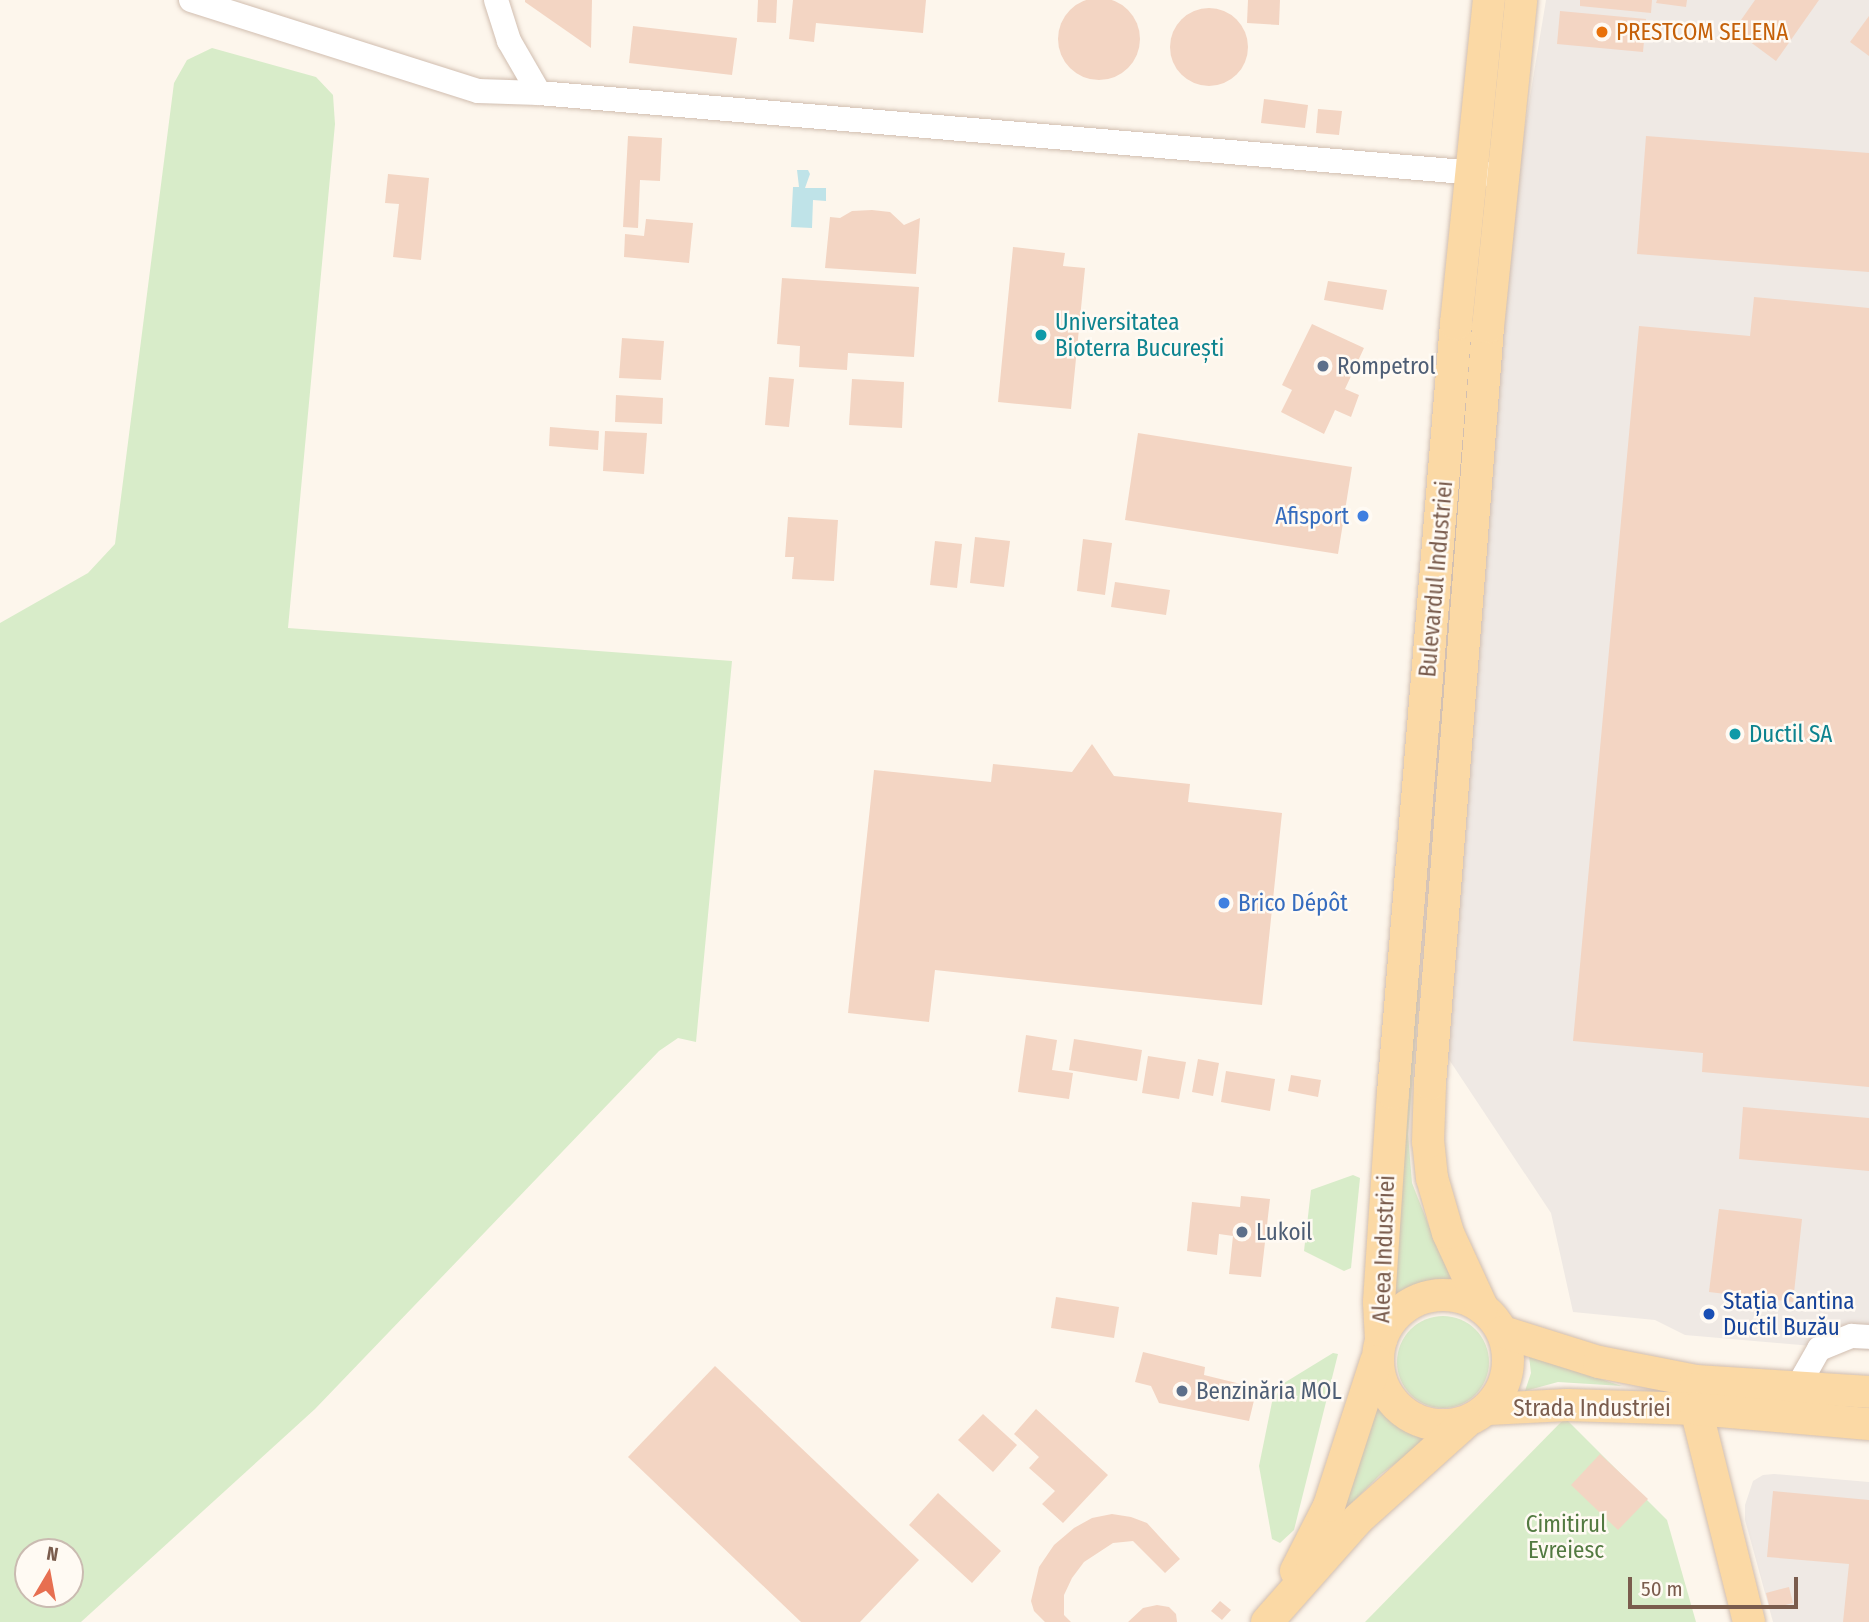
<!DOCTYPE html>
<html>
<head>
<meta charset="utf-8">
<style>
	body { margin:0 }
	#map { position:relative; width:1869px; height:1622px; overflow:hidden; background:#fdf6ec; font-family:"Fira Sans Condensed",sans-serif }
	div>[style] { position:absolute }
	.industrial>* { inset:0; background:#efe9e4 }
	.green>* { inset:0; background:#d8ecc9 }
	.round { border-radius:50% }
	.water>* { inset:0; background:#bfe3e8 }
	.building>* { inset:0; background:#f3d5c3 }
	.roads { filter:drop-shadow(0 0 2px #d1beb0) drop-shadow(0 0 2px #d1beb0) }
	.minor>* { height:24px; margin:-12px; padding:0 12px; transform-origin:12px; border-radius:12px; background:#fff }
	.major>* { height:32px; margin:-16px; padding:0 16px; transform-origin:16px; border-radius:16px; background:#fbd9a5 }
	.major>.ring { margin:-16px; padding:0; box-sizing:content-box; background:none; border:32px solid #fbd9a5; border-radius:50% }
	.dots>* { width:19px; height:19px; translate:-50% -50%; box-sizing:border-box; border:4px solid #fffaf3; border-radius:50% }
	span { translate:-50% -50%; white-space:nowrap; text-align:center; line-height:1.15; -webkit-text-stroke:5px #fffaf3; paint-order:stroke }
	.food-label { font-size:23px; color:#c56008 }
	.left { translate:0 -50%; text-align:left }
	.culture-label { font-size:23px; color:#0d838f }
	.service-label { font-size:23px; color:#4e5e75 }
	.shop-label { font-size:23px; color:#366cbe }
	.right { translate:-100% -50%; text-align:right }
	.street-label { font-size:23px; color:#7a5c4d }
	.transit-label { font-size:23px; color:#164399 }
	.park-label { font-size:23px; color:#537a41 }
	.north { position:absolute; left:14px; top:1538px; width:70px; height:70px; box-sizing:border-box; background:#fffaf3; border:2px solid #cabbb1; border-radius:50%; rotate:10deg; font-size:19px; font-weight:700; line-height:28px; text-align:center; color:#7a5c4d }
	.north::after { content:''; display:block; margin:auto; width:24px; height:32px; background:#e76f51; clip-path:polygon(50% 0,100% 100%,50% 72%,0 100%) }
	.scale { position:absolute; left:1628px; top:1577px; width:170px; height:32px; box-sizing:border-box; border:4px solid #7a5c4d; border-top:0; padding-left:9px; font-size:21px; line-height:24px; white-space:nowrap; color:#7a5c4d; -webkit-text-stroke:5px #fffaf3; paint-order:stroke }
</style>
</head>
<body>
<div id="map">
	<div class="industrial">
		<i style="clip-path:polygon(1546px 0,1869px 0,1869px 1351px,1685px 1335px,1655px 1320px,1573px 1312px,1551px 1213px,1444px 1052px,1507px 236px)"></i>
		<i style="clip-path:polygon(1774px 1474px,1869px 1482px,1869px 1622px,1773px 1622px,1745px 1520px,1745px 1505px,1753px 1481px,1763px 1475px)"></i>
	</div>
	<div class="green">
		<i style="clip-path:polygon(evenodd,212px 48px,316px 77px,333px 95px,335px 124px,288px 628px,732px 661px,696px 1042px,678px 1038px,659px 1051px,315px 1409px,81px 1622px,0 1622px,0 623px,88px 573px,115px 544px,174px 83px,187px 60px,212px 48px,28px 1552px,70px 1552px,70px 1594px,28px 1594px,28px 1552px)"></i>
		<i style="clip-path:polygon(1417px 926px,1420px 986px,1408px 1134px,1412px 1183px,1431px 1231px,1469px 1292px,1422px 1294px,1391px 1308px)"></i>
		<i style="clip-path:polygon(1353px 1175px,1360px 1178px,1351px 1268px,1344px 1271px,1304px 1251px,1311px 1190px)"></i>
		<i class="round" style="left:1397px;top:1316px;width:92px;height:92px"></i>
		<i style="clip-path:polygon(1333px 1353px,1338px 1354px,1294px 1530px,1280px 1543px,1272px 1539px,1259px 1466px,1272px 1402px,1284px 1383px)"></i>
		<i style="clip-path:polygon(1529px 1356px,1573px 1370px,1622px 1386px,1558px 1382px,1525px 1391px,1531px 1373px)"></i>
		<i style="clip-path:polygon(1375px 1389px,1402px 1420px,1426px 1430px,1440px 1430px,1380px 1475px,1353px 1502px,1337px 1525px)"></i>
		<i style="clip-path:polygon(1565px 1418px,1667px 1520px,1696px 1622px,1365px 1622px)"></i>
	</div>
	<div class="water">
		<i style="clip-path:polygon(797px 170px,808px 170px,810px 174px,805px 188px,826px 188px,826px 201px,813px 200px,812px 228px,791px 227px,793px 187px,799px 187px)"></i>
	</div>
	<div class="building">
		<i class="round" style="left:1058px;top:-2px;width:82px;height:82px"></i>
		<i style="clip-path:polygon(525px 0,592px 0,591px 48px,525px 2px)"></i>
		<i style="clip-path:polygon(758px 0,777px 0,776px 23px,757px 22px)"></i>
		<i style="clip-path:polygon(793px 0,926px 0,923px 33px,816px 23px,814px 42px,789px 39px)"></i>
		<i style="clip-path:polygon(1248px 0,1280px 0,1279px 25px,1247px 23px)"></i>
		<i style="clip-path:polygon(1580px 0,1652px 0,1651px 13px,1580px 6px)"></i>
		<i style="clip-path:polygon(1657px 0,1687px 0,1686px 7px,1656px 3px)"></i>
		<i style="clip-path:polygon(1755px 0,1819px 0,1776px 61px,1734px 30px)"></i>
		<i class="round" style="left:1170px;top:8px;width:78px;height:78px"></i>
		<i style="clip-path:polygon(1560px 11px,1646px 19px,1643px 52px,1557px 44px)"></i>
		<i style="clip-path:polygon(1869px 16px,1869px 56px,1850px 42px)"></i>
		<i style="clip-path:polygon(633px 26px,737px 38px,732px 75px,629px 63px)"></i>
		<i style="clip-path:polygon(1264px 99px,1308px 105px,1305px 128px,1261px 123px)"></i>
		<i style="clip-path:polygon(1318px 109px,1342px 111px,1339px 135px,1316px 133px)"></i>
		<i style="clip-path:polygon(628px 136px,662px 138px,660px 181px,640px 180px,638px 228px,623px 227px)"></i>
		<i style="clip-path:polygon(1646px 136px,1869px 153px,1869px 272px,1637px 254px)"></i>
		<i style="clip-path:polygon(388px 174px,429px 178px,421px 260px,393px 257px,399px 204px,385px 203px)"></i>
		<i style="clip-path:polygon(872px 210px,890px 212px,904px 225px,920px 218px,916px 274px,825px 268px,830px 217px,840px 218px,852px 211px)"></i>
		<i style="clip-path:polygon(646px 219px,693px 223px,689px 263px,624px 257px,625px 234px,644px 236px)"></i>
		<i style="clip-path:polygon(1013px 247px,1065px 253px,1063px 266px,1085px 268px,1071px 409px,998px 402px)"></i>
		<i style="clip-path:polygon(782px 278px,919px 287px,914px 357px,848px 353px,847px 370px,799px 367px,800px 346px,777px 344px)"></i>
		<i style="clip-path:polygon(1328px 281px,1387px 290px,1383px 310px,1324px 300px)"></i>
		<i style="clip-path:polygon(1754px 297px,1869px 308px,1869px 1087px,1702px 1072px,1703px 1053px,1573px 1041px,1639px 326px,1750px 336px)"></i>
		<i style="clip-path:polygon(1312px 324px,1364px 348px,1345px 389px,1359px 395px,1351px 417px,1335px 410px,1324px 434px,1281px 412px,1292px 390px,1282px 385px)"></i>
		<i style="clip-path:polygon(622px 338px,664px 341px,661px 380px,619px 378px)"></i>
		<i style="clip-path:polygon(769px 377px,794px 379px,789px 427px,765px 425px)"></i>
		<i style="clip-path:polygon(852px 379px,904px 382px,902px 428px,849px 425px)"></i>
		<i style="clip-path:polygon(616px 395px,663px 398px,662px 424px,615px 422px)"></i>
		<i style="clip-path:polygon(550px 427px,599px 431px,598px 450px,549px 446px)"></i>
		<i style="clip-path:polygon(605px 431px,647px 433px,644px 474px,603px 471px)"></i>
		<i style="clip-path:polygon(1138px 433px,1352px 467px,1338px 554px,1125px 520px)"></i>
		<i style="clip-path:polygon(788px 517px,838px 520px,834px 581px,792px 579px,794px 557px,785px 557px)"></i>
		<i style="clip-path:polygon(975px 537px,1010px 541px,1004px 587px,970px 583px)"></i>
		<i style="clip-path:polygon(1083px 539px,1112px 543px,1105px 595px,1077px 591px)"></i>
		<i style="clip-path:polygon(935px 541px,962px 544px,957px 588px,930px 585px)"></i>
		<i style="clip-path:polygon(1115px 582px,1170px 590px,1166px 615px,1111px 607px)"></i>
		<i style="clip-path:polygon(1092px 744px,1114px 776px,1190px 784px,1188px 802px,1282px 813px,1262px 1005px,935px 970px,929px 1022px,848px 1013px,874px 770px,991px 782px,993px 764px,1072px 772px)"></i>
		<i style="clip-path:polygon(1026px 1035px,1057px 1040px,1052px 1070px,1073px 1073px,1069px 1099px,1018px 1092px)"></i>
		<i style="clip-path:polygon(1074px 1039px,1142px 1050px,1137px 1081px,1069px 1070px)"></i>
		<i style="clip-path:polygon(1148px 1056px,1186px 1062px,1179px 1099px,1142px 1093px)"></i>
		<i style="clip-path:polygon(1198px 1059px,1219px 1063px,1213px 1096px,1192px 1092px)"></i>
		<i style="clip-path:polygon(1226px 1071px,1275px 1079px,1270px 1111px,1221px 1102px)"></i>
		<i style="clip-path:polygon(1291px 1075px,1321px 1080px,1318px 1097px,1288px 1091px)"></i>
		<i style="clip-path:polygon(1743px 1107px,1869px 1118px,1869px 1171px,1739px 1159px)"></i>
		<i style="clip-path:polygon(1241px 1196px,1270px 1199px,1261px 1277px,1229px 1274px,1233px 1236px,1219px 1234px,1217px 1255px,1187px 1251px,1192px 1202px,1240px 1207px)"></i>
		<i style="clip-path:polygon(1719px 1209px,1802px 1219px,1793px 1302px,1709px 1292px)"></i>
		<i style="clip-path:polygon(1056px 1297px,1119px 1307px,1114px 1338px,1051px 1328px)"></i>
		<i style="clip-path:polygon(1143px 1352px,1205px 1367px,1204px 1375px,1257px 1388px,1249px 1421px,1159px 1403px,1151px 1386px,1135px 1382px)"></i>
		<i style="clip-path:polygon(715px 1366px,919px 1560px,860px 1622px,801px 1622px,628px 1457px)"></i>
		<i style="clip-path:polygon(1036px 1409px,1108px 1475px,1063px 1523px,1042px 1504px,1055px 1491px,1029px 1468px,1039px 1457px,1014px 1434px)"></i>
		<i style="clip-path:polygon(983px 1414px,1017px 1445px,993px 1472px,958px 1440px)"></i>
		<i style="clip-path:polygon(1600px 1454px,1648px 1499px,1618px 1530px,1571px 1485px)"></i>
		<i style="clip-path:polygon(1773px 1491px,1869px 1500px,1869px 1622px,1843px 1622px,1849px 1564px,1767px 1557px)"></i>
		<i style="clip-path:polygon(938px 1493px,1001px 1551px,972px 1583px,909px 1525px)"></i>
		<i style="clip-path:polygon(1112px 1514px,1131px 1517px,1147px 1523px,1180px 1559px,1165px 1573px,1133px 1541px,1113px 1543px,1084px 1562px,1072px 1578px,1064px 1595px,1064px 1615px,1071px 1622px,1045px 1622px,1034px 1611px,1031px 1601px,1039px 1567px,1054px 1545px,1074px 1528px,1092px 1518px)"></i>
		<i style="clip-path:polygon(1789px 1587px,1793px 1603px,1770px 1609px,1766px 1593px)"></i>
		<i style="clip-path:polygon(1220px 1601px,1231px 1610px,1222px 1620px,1211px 1611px)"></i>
		<i style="clip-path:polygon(1157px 1605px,1169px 1607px,1176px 1614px,1177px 1622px,1128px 1622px,1143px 1608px)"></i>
	</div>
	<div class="roads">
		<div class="minor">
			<i style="left:191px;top:0;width:301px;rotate:17.6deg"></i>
			<i style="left:478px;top:91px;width:61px;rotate:1.9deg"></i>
			<i style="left:539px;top:93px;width:951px;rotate:4.88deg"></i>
			<i style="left:496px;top:0;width:43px;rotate:72.4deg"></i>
			<i style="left:509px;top:41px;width:60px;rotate:60deg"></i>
			<i style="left:1798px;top:1386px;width:43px;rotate:-60.4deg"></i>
			<i style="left:1819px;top:1349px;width:35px;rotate:-22deg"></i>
			<i style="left:1852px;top:1336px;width:17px;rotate:3deg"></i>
		</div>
		<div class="major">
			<i class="ring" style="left:1378px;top:1295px;width:98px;height:98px"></i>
			<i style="left:1482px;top:1307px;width:81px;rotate:-114.7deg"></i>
			<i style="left:1448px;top:1233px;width:57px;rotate:-106.2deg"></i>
			<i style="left:1432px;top:1178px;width:36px;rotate:-96deg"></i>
			<i style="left:1428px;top:1142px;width:58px;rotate:-88deg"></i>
			<i style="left:1430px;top:1084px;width:759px;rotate:-85.62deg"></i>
			<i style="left:1488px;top:327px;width:329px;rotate:-84.2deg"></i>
			<i style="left:1503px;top:1332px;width:101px;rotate:17.4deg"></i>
			<i style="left:1599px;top:1362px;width:99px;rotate:11.1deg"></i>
			<i style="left:1696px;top:1381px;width:173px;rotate:3.6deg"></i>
			<i style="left:1381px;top:1340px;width:38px;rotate:-93deg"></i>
			<i style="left:1379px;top:1302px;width:209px;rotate:-86.2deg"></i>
			<i style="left:1393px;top:1093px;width:772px;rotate:-85.32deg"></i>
			<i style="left:1456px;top:324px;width:326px;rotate:-84.2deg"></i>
			<i style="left:1696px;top:1389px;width:20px;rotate:90deg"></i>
			<i style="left:1696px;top:1409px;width:219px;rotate:76deg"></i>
			<i style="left:1488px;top:1409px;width:79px;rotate:-2.9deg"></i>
			<i style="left:1567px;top:1405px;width:129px;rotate:1.8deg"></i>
			<i style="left:1696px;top:1409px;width:174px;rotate:5deg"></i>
			<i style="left:1296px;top:1571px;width:73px;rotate:-63.1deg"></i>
			<i style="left:1329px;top:1506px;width:152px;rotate:-72deg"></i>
			<i style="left:1267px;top:1622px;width:137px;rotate:-48.5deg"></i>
			<i style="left:1358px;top:1519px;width:144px;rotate:-41.9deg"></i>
		</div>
	</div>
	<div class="dots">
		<i style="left:1602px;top:32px;background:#e8710a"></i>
		<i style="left:1041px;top:335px;background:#0f9aa8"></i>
		<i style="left:1323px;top:366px;background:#5c6f8a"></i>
		<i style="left:1363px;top:516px;background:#3f7fe0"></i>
		<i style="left:1735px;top:734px;background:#0f9aa8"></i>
		<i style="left:1224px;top:903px;background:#3f7fe0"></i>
		<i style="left:1242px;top:1232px;background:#5c6f8a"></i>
		<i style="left:1709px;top:1314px;background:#1a4fb4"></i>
		<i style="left:1182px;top:1391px;background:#5c6f8a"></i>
	</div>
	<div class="food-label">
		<span class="left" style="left:1616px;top:32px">PRESTCOM SELENA</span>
	</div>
	<div class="culture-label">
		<span class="left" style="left:1055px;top:335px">Universitatea<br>Bioterra București</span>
		<span class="left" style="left:1749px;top:734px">Ductil SA</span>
	</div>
	<div class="service-label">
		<span class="left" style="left:1337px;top:366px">Rompetrol</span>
		<span class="left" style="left:1256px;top:1232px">Lukoil</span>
		<span class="left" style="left:1196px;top:1391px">Benzinăria MOL</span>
	</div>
	<div class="shop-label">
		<span class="right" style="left:1349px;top:516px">Afisport</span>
		<span class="left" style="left:1238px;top:903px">Brico Dépôt</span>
	</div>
	<div class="street-label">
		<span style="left:1436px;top:579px;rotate:-85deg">Bulevardul Industriei</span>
		<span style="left:1384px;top:1249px;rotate:-88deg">Aleea Industriei</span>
		<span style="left:1592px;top:1408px">Strada Industriei</span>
	</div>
	<div class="transit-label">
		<span class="left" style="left:1723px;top:1314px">Stația Cantina<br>Ductil Buzău</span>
	</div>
	<div class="park-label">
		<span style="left:1566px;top:1537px">Cimitirul<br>Evreiesc</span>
	</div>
	<div class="north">N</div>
	<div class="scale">50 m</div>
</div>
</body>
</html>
